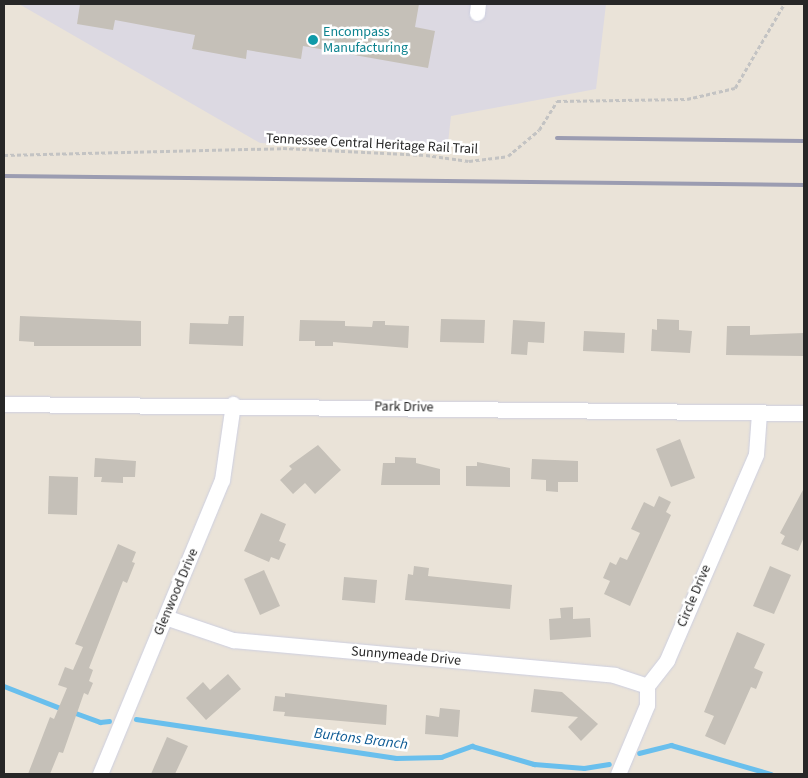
<!DOCTYPE html>
<html>
<head>
<meta charset="utf-8">
<style>
	body { margin:0 }
	#map { position:relative; width:808px; height:778px; overflow:hidden; background:#eae3d8; font-family:"Source Sans 3",sans-serif }
	div>[style] { position:absolute }
	.industrial>* { inset:0; background:#dcd9e2 }
	.stream>* { height:4.5px; margin:-2.25px; padding:0 2.25px; transform-origin:2.25px; border-radius:2.25px; background:#69bfed }
	.building>* { inset:0; background:#c5c0b8 }
	.path>* { height:2.5px; margin-top:-1.25px; transform-origin:0; background:repeating-linear-gradient(90deg,#c3c3c3 0 4px,transparent 0 6.5px) }
	.roads { filter:drop-shadow(0 0 1px #cdcfe0) drop-shadow(0 0 1px #cdcfe0) }
	.minor>* { height:15px; margin:-7.5px; padding:0 7.5px; transform-origin:7.5px; border-radius:7.5px; background:#fff }
	.rail>* { height:4px; margin:-2px; padding:0 2px; transform-origin:2px; border-radius:2px; background:#9b9cb1 }
	.dots>* { width:14px; height:14px; translate:-50% -50%; box-sizing:border-box; border:2px solid #fff; border-radius:50% }
	span { translate:-50% -50%; white-space:nowrap; text-align:center; line-height:1.15; -webkit-text-stroke:5px #fff; paint-order:stroke }
	.culture-label { font-size:14px; color:#0d838f }
	.left { translate:0 -50%; text-align:left }
	.street-label { font-size:14px; color:#272727 }
	.water-label { font-size:15px; color:#0d5a94; font-style:italic }
	.frame { position:absolute; inset:0; border:5px solid #272727; pointer-events:none }
</style>
</head>
<body>
<div id="map">
	<div class="industrial">
		<i style="clip-path:polygon(19px 4px,606px 4px,596px 89px,451px 116px,447px 152px,260px 143px)"></i>
	</div>
	<div class="stream">
		<i style="left:4px;top:686px;width:63px;rotate:21.3deg"></i>
		<i style="left:73px;top:712px;width:29px;rotate:20deg"></i>
		<i style="left:100px;top:722px;width:9px;rotate:-6deg"></i>
		<i style="left:136px;top:719px;width:263px;rotate:8.5deg"></i>
		<i style="left:396px;top:758px;width:45px;rotate:-1.3deg"></i>
		<i style="left:441px;top:757px;width:33px;rotate:-20deg"></i>
		<i style="left:472px;top:746px;width:65px;rotate:16.2deg"></i>
		<i style="left:534px;top:764px;width:50px;rotate:4.6deg"></i>
		<i style="left:584px;top:768px;width:25px;rotate:-9deg"></i>
		<i style="left:639px;top:753px;width:33px;rotate:-14deg"></i>
		<i style="left:671px;top:745px;width:104px;rotate:16.2deg"></i>
	</div>
	<div class="building">
		<i style="clip-path:polygon(80px 4px,419px 4px,415px 27px,435px 31px,428px 68px,303px 46px,301px 59px,247px 50px,246px 59px,192px 49px,195px 35px,115px 20px,113px 30px,77px 24px)"></i>
		<i style="clip-path:polygon(20px 316px,141px 321px,141px 346px,34px 346px,34px 342px,19px 341px)"></i>
		<i style="clip-path:polygon(229px 316px,244px 316px,243px 346px,189px 344px,190px 323px,228px 324px)"></i>
		<i style="clip-path:polygon(441px 319px,485px 320px,484px 343px,440px 342px)"></i>
		<i style="clip-path:polygon(657px 319px,679px 320px,679px 330px,692px 331px,690px 353px,651px 351px,652px 329px,657px 330px)"></i>
		<i style="clip-path:polygon(300px 320px,345px 321px,345px 326px,372px 327px,373px 321px,385px 321px,385px 325px,409px 326px,408px 348px,333px 342px,333px 346px,315px 346px,315px 341px,299px 341px)"></i>
		<i style="clip-path:polygon(513px 320px,545px 322px,544px 343px,528px 342px,527px 355px,511px 354px)"></i>
		<i style="clip-path:polygon(727px 326px,750px 326px,750px 335px,804px 333px,804px 356px,726px 355px)"></i>
		<i style="clip-path:polygon(584px 331px,625px 333px,624px 353px,583px 351px)"></i>
		<i style="clip-path:polygon(680px 439px,695px 478px,671px 487px,656px 449px)"></i>
		<i style="clip-path:polygon(318px 445px,341px 470px,315px 494px,305px 483px,293px 494px,280px 480px,292px 469px,289px 466px)"></i>
		<i style="clip-path:polygon(395px 457px,416px 458px,416px 463px,440px 469px,440px 485px,381px 485px,383px 463px,395px 463px)"></i>
		<i style="clip-path:polygon(95px 458px,136px 461px,135px 477px,123px 477px,123px 483px,101px 482px,102px 477px,94px 477px)"></i>
		<i style="clip-path:polygon(532px 459px,578px 461px,578px 482px,558px 482px,558px 492px,546px 491px,546px 480px,531px 479px)"></i>
		<i style="clip-path:polygon(477px 462px,510px 468px,510px 487px,466px 486px,466px 466px,477px 466px)"></i>
		<i style="clip-path:polygon(49px 476px,78px 477px,77px 515px,48px 514px)"></i>
		<i style="clip-path:polygon(804px 488px,804px 537px,798px 551px,781px 544px,785px 536px,780px 533px)"></i>
		<i style="clip-path:polygon(659px 496px,671px 502px,666px 512px,671px 515px,630px 606px,604px 594px,610px 581px,603px 578px,610px 562px,616px 565px,620px 557px,627px 560px,640px 533px,631px 529px,644px 502px,654px 507px)"></i>
		<i style="clip-path:polygon(261px 513px,286px 524px,279px 541px,286px 544px,279px 560px,271px 557px,269px 562px,244px 551px)"></i>
		<i style="clip-path:polygon(118px 544px,136px 552px,132px 562px,135px 563px,127px 583px,123px 581px,89px 668px,93px 670px,89px 681px,93px 683px,88px 695px,84px 693px,63px 753px,59px 752px,50px 774px,28px 774px,50px 717px,54px 719px,67px 688px,58px 685px,65px 667px,73px 670px,83px 647px,75px 644px)"></i>
		<i style="clip-path:polygon(414px 566px,429px 568px,428px 576px,512px 585px,510px 609px,405px 600px,408px 574px,413px 575px)"></i>
		<i style="clip-path:polygon(770px 566px,791px 575px,774px 614px,753px 606px)"></i>
		<i style="clip-path:polygon(264px 570px,280px 606px,260px 615px,244px 579px)"></i>
		<i style="clip-path:polygon(344px 577px,377px 580px,375px 603px,342px 600px)"></i>
		<i style="clip-path:polygon(573px 607px,573px 619px,590px 618px,591px 637px,550px 640px,549px 619px,561px 618px,560px 608px)"></i>
		<i style="clip-path:polygon(737px 632px,765px 644px,754px 668px,763px 672px,756px 689px,751px 687px,725px 745px,705px 736px,714px 716px,704px 712px)"></i>
		<i style="clip-path:polygon(228px 674px,241px 689px,206px 720px,186px 698px,203px 682px,210px 690px)"></i>
		<i style="clip-path:polygon(534px 689px,562px 692px,598px 724px,581px 741px,568px 727px,578px 717px,531px 712px)"></i>
		<i style="clip-path:polygon(285px 693px,387px 705px,386px 725px,284px 716px,285px 712px,273px 711px,275px 696px,285px 697px)"></i>
		<i style="clip-path:polygon(440px 708px,460px 710px,458px 737px,425px 734px,426px 715px,439px 717px)"></i>
		<i style="clip-path:polygon(167px 737px,188px 746px,175px 774px,151px 774px)"></i>
	</div>
	<div class="path">
		<i style="left:4px;top:155px;width:279px;rotate:-1.4deg"></i>
		<i style="left:283px;top:148px;width:143px;rotate:2.8deg"></i>
		<i style="left:426px;top:155px;width:43px;rotate:7.9deg"></i>
		<i style="left:469px;top:161px;width:39px;rotate:-7deg"></i>
		<i style="left:508px;top:156px;width:40px;rotate:-40deg"></i>
		<i style="left:539px;top:130px;width:34px;rotate:-58deg"></i>
		<i style="left:557px;top:101px;width:130px;rotate:-0.9deg"></i>
		<i style="left:687px;top:99px;width:49px;rotate:-12.9deg"></i>
		<i style="left:735px;top:88px;width:97px;rotate:-59.7deg"></i>
	</div>
	<div class="roads">
		<div class="minor">
			<i style="left:477px;top:13px;width:9px;rotate:-84deg"></i>
			<i style="left:4px;top:404px;width:800px;rotate:0.64deg"></i>
			<i style="left:168px;top:618px;width:69px;rotate:18.7deg"></i>
			<i style="left:233px;top:640px;width:383px;rotate:5.2deg"></i>
			<i style="left:614px;top:675px;width:35px;rotate:18deg"></i>
			<i style="left:100px;top:774px;width:318px;rotate:-67.5deg"></i>
			<i style="left:222px;top:480px;width:77px;rotate:-81.8deg"></i>
			<i style="left:618px;top:774px;width:75px;rotate:-67.2deg"></i>
			<i style="left:647px;top:705px;width:19px;rotate:-90deg"></i>
			<i style="left:647px;top:686px;width:33px;rotate:-52deg"></i>
			<i style="left:667px;top:660px;width:224px;rotate:-66.6deg"></i>
			<i style="left:756px;top:454px;width:41px;rotate:-85.8deg"></i>
		</div>
	</div>
	<div class="rail">
		<i style="left:557px;top:138px;width:247px;rotate:0.7deg"></i>
		<i style="left:4px;top:176px;width:800px;rotate:0.64deg"></i>
	</div>
	<div class="dots">
		<i style="left:313px;top:40px;background:#0f9aa8"></i>
	</div>
	<div class="culture-label">
		<span class="left" style="left:323px;top:40px">Encompass<br>Manufacturing</span>
	</div>
	<div class="street-label">
		<span style="left:372px;top:144px;rotate:3deg">Tennessee Central Heritage Rail Trail</span>
		<span style="left:404px;top:407px;rotate:1deg">Park Drive</span>
		<span style="left:176px;top:592px;rotate:-67deg">Glenwood Drive</span>
		<span style="left:694px;top:596px;rotate:-67deg">Circle Drive</span>
		<span style="left:406px;top:656px;rotate:5deg">Sunnymeade Drive</span>
	</div>
	<div class="water-label">
		<span style="left:361px;top:739px;rotate:7deg">Burtons Branch</span>
	</div>
	<div class="frame"></div>
</div>
</body>
</html>
